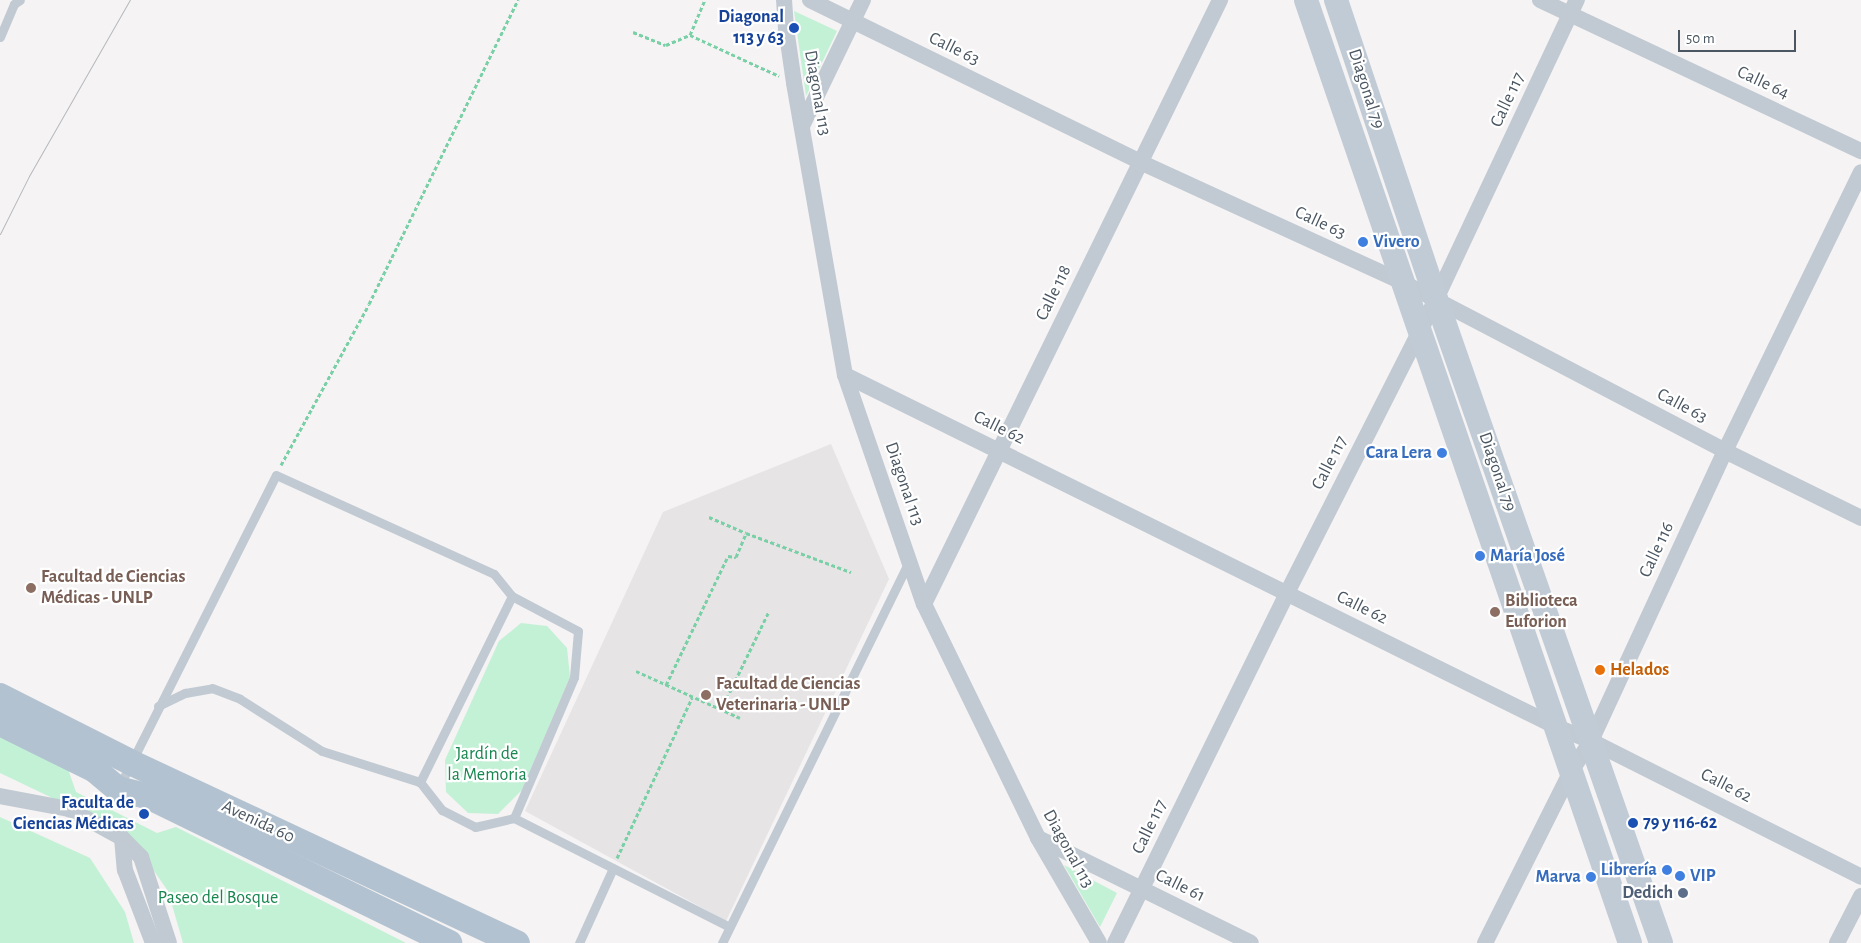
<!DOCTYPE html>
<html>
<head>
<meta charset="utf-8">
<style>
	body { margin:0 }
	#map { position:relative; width:1861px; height:943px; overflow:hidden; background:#f5f3f3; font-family:"Alegreya Sans",sans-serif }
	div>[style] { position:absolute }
	.education>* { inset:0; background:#e6e4e5 }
	.green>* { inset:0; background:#c3f1d5 }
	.path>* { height:3px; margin-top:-1.5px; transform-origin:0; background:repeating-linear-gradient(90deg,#7ad0a6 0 4px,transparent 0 6.5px) }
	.lane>* { height:9px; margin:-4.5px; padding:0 4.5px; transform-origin:4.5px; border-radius:4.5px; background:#c1cad2 }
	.street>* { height:16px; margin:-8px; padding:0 8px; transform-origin:8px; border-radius:8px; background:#c1cad2 }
	.secondary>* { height:24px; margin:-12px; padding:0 12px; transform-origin:12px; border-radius:12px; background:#c1cbd6 }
	.primary>* { height:26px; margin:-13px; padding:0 13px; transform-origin:13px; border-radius:13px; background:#b3c2d1 }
	.tram>* { height:1px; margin:-0.5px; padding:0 0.5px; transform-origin:0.5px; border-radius:0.5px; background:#b5b8bd }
	.dots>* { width:14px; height:14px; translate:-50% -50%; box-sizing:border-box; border:2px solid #fff; border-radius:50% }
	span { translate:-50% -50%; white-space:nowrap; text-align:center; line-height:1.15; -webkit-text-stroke:4.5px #fff; paint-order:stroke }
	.transit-label { font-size:18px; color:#164399; font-weight:700 }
	.right { translate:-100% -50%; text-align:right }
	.left { translate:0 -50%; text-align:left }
	.street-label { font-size:18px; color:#4a5661 }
	.shop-label { font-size:18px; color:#366cbe; font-weight:700 }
	.education-label { font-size:18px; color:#785e54; font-weight:700 }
	.food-label { font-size:18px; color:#c56008; font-weight:700 }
	.park-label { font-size:18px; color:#17864f }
	.service-label { font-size:18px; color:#4e5e75; font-weight:700 }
	.scale { position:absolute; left:1678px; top:30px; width:118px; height:22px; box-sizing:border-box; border:2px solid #4a5661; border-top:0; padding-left:6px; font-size:15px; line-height:18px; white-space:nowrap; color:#4a5661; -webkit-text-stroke:4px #fff; paint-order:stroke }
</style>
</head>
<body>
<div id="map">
	<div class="education">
		<i style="clip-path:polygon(831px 444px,889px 579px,726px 921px,525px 811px,663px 512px)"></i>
	</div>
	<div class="green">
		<i style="clip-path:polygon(794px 11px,837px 31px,806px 96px)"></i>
		<i style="clip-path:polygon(521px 623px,547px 626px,567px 648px,570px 677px,522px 790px,498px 814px,468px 813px,446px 792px,445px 760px,499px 641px)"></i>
		<i style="clip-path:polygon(0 737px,68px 769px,76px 792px,157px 833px,176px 827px,406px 943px,183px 943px,168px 891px,128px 834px,0 773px)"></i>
		<i style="clip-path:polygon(0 817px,90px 858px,125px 912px,134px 943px,0 943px)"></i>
		<i style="clip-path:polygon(1064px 865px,1117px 893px,1100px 927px)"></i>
	</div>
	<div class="path">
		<i style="left:633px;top:32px;width:35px;rotate:22deg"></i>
		<i style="left:666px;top:45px;width:26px;rotate:-23deg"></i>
		<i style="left:690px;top:35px;width:98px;rotate:24.7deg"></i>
		<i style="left:690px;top:35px;width:38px;rotate:-67deg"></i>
		<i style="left:281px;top:465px;width:183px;rotate:-61.3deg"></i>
		<i style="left:369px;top:304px;width:339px;rotate:-63.9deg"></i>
		<i style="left:709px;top:517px;width:40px;rotate:23.4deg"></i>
		<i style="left:636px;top:671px;width:114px;rotate:24.3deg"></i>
		<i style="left:666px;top:685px;width:143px;rotate:-64.3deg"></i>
		<i style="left:728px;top:556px;width:8px;rotate:7deg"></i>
		<i style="left:736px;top:557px;width:26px;rotate:-67deg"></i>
		<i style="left:746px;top:533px;width:112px;rotate:20.4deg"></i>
		<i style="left:721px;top:710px;width:110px;rotate:-64.1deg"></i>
		<i style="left:617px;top:858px;width:177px;rotate:-64.9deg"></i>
	</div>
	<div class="lane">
		<i style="left:0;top:37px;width:36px;rotate:-67deg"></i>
		<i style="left:14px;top:4px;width:7px;rotate:-34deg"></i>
		<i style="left:158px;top:706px;width:30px;rotate:-26deg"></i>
		<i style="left:185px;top:693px;width:27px;rotate:-10deg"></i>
		<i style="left:212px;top:688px;width:30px;rotate:21deg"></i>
		<i style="left:240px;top:699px;width:97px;rotate:32.4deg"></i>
		<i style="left:322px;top:751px;width:103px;rotate:17.6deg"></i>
		<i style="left:119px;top:787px;width:349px;rotate:-63.3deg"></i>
		<i style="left:276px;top:475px;width:239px;rotate:24.4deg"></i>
		<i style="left:494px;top:574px;width:28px;rotate:51deg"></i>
		<i style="left:514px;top:818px;width:153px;rotate:-66.9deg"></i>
		<i style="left:574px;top:677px;width:46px;rotate:-85deg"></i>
		<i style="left:578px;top:631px;width:75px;rotate:-152.1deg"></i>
		<i style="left:512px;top:596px;width:208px;rotate:116.3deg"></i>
		<i style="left:420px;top:782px;width:36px;rotate:52deg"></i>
		<i style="left:442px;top:810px;width:37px;rotate:27deg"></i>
		<i style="left:475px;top:827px;width:40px;rotate:-13deg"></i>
		<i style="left:514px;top:818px;width:240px;rotate:26.8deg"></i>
		<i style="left:579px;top:943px;width:82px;rotate:-65.6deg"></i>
		<i style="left:722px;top:943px;width:424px;rotate:-63.9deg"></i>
	</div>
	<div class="street">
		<i style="left:784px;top:0;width:28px;rotate:86deg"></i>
		<i style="left:786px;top:28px;width:56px;rotate:81.7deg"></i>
		<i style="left:794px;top:83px;width:296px;rotate:80.1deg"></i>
		<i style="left:845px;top:375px;width:242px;rotate:71deg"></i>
		<i style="left:924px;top:604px;width:260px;rotate:64deg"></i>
		<i style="left:1038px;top:838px;width:121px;rotate:59.8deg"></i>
		<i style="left:810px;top:0;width:368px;rotate:26.1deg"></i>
		<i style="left:1140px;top:162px;width:290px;rotate:24.6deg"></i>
		<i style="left:1404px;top:283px;width:362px;rotate:27.6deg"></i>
		<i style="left:1725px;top:451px;width:152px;rotate:26.2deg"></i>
		<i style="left:1540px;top:0;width:355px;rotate:25.2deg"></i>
		<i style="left:802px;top:126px;width:140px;rotate:-64.2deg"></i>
		<i style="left:845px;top:375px;width:792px;rotate:26.31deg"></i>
		<i style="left:1555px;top:726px;width:39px;rotate:23deg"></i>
		<i style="left:1591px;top:741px;width:302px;rotate:26.7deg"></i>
		<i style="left:924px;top:604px;width:673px;rotate:-63.89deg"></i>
		<i style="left:0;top:796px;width:70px;rotate:10.7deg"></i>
		<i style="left:69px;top:809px;width:60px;rotate:28.7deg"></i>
		<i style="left:122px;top:838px;width:27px;rotate:45deg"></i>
		<i style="left:141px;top:857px;width:90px;rotate:72deg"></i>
		<i style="left:122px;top:838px;width:32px;rotate:85deg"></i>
		<i style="left:125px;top:870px;width:78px;rotate:69deg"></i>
		<i style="left:1038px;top:838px;width:237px;rotate:26.2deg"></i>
		<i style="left:1115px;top:943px;width:390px;rotate:-63.8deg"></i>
		<i style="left:1287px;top:593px;width:330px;rotate:-63.1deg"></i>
		<i style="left:1436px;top:299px;width:331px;rotate:-64.8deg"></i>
		<i style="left:1485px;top:943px;width:192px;rotate:-63.4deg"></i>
		<i style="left:1571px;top:771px;width:36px;rotate:-56deg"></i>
		<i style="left:1591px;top:741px;width:319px;rotate:-65.2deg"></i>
		<i style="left:1725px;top:451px;width:310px;rotate:-64deg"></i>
		<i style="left:1837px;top:943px;width:53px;rotate:-62.9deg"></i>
	</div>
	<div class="secondary">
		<i style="left:1306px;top:0;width:997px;rotate:71.04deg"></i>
		<i style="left:1336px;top:0;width:315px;rotate:71.5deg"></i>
		<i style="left:1436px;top:299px;width:682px;rotate:70.74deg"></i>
	</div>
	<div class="primary">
		<i style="left:0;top:696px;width:148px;rotate:26.9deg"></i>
		<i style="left:132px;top:763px;width:425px;rotate:25.1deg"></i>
		<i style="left:0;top:723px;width:106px;rotate:26.3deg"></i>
		<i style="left:95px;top:770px;width:30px;rotate:40deg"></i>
		<i style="left:118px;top:789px;width:33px;rotate:14deg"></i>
		<i style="left:150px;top:797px;width:333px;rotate:26deg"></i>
	</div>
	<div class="tram">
		<i style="left:0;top:234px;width:65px;rotate:-63.4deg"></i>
		<i style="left:29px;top:176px;width:203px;rotate:-60.2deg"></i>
	</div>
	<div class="dots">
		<i style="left:794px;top:28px;background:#1a4fb4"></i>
		<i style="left:1363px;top:242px;background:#3f7fe0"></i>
		<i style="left:1442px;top:453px;background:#3f7fe0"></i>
		<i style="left:1480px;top:556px;background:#3f7fe0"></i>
		<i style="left:31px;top:588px;background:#8d6e63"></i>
		<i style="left:1495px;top:612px;background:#8d6e63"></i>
		<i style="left:1600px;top:670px;background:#e8710a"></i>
		<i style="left:706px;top:695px;background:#8d6e63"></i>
		<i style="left:144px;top:814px;background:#1a4fb4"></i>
		<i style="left:1633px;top:823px;background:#1a4fb4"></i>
		<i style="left:1667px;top:870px;background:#3f7fe0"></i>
		<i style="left:1680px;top:876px;background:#3f7fe0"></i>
		<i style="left:1591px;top:877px;background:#3f7fe0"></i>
		<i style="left:1683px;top:893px;background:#5c6f8a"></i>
	</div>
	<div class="transit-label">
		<span class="right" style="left:784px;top:28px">Diagonal<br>113 y 63</span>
		<span class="right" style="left:134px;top:814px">Faculta de<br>Ciencias Médicas</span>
		<span class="left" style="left:1643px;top:823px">79 y 116-62</span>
	</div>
	<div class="street-label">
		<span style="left:954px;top:49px;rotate:26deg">Calle 63</span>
		<span style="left:1763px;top:83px;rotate:25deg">Calle 64</span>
		<span style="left:1366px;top:89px;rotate:72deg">Diagonal 79</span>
		<span style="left:817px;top:93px;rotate:80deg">Diagonal 113</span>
		<span style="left:1508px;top:100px;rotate:-65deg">Calle 117</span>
		<span style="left:1320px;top:223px;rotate:25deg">Calle 63</span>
		<span style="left:1054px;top:293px;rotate:-64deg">Calle 118</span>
		<span style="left:1682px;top:406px;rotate:28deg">Calle 63</span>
		<span style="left:999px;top:428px;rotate:26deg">Calle 62</span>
		<span style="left:1330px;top:463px;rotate:-63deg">Calle 117</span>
		<span style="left:1497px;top:472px;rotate:71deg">Diagonal 79</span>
		<span style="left:904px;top:484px;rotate:71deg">Diagonal 113</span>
		<span style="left:1657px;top:550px;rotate:-65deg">Calle 116</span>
		<span style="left:1362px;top:608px;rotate:26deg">Calle 62</span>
		<span style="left:1726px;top:786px;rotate:27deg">Calle 62</span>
		<span style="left:258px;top:822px;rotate:25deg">Avenida 60</span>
		<span style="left:1150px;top:827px;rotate:-64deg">Calle 117</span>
		<span style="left:1068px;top:849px;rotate:61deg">Diagonal 113</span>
		<span style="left:1180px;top:886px;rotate:26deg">Calle 61</span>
	</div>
	<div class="shop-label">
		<span class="left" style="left:1373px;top:242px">Vivero</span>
		<span class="right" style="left:1432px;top:453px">Cara Lera</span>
		<span class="left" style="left:1490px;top:556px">María José</span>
		<span class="right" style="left:1657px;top:870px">Librería</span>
		<span class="left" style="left:1690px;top:876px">VIP</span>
		<span class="right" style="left:1581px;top:877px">Marva</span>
	</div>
	<div class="education-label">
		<span class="left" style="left:41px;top:588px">Facultad de Ciencias<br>Médicas - UNLP</span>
		<span class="left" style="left:1505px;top:612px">Biblioteca<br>Euforion</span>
		<span class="left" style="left:716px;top:695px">Facultad de Ciencias<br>Veterinaria - UNLP</span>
	</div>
	<div class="food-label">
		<span class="left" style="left:1610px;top:670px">Helados</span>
	</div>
	<div class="park-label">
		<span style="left:487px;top:765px">Jardín de<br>la Memoria</span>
		<span style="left:218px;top:898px">Paseo del Bosque</span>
	</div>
	<div class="service-label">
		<span class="right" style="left:1673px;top:893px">Dedich</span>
	</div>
	<div class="scale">50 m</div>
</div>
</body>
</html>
